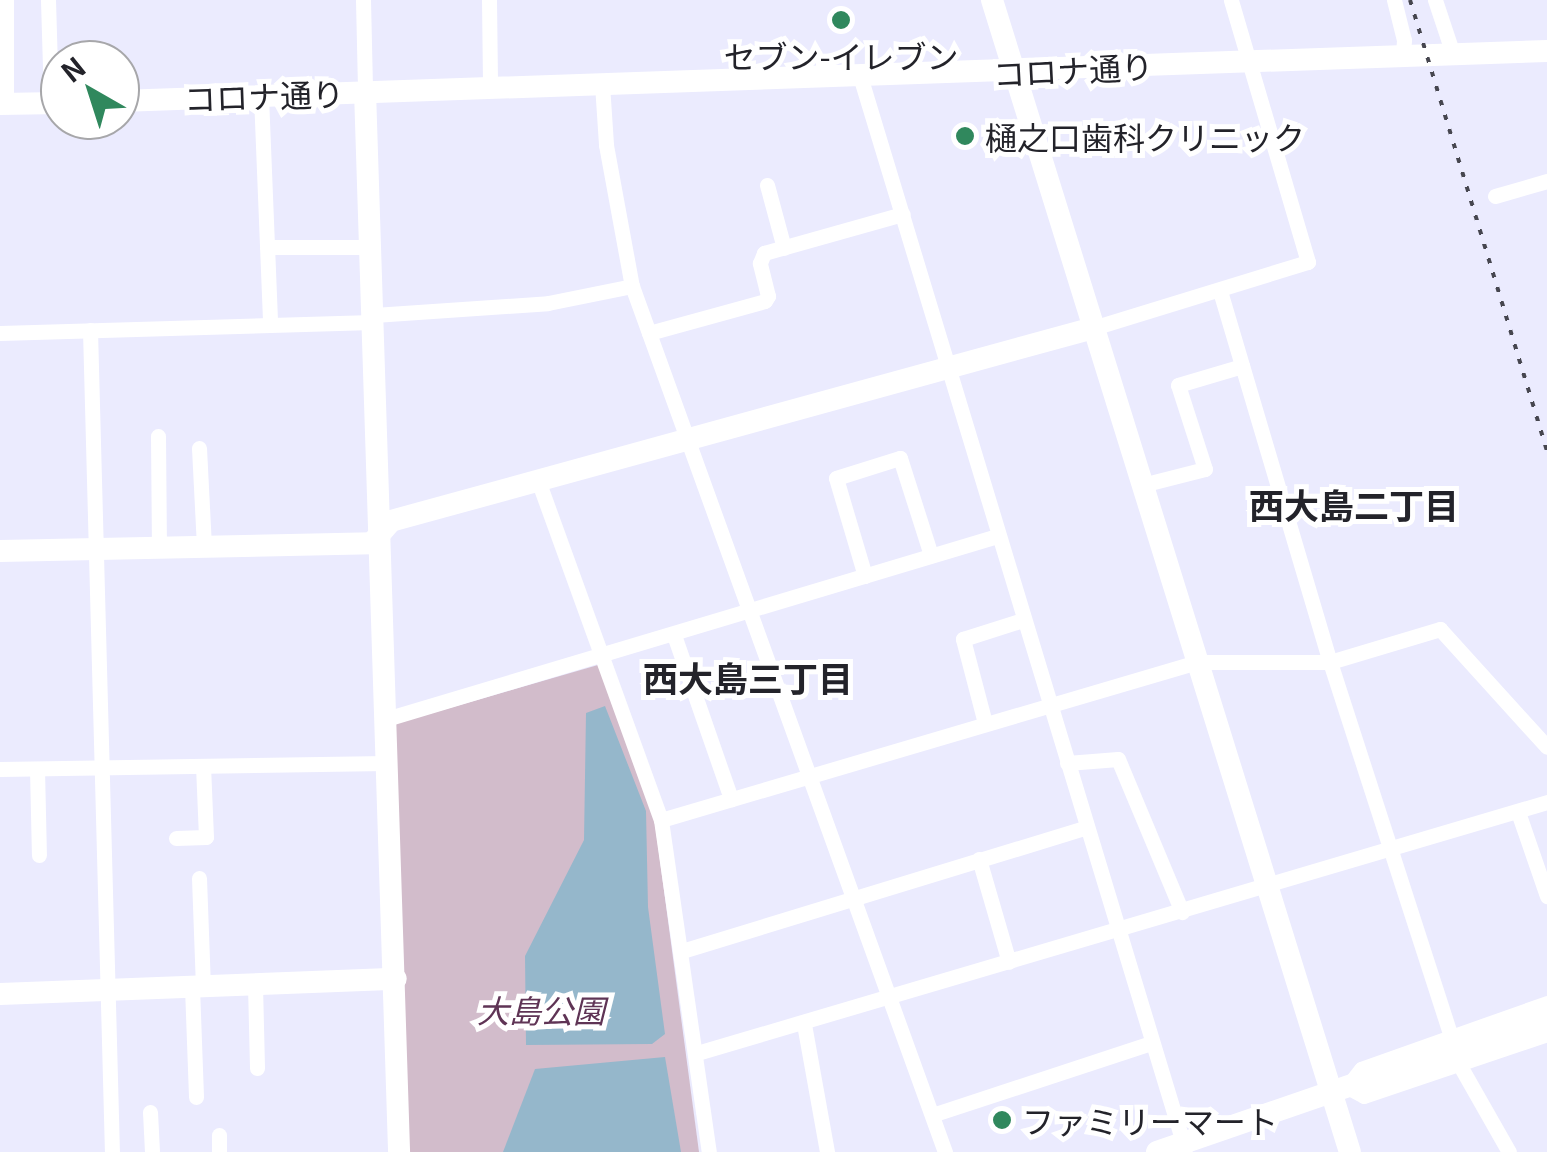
<!DOCTYPE html>
<html>
<head>
<meta charset="utf-8">
<style>
	body { margin:0 }
	#map { position:relative; width:1547px; height:1152px; overflow:hidden; background:#ebebfe; font-family:Georgia,"Noto Sans JP",serif }
	div>[style] { position:absolute }
	.green>* { inset:0; background:#d2bccb }
	.water>* { inset:0; background:#95b7cb }
	.street>* { height:15px; margin:-7.5px; padding:0 7.5px; transform-origin:7.5px; border-radius:7.5px; background:#fff }
	.secondary>* { height:22px; margin:-11px; padding:0 11px; transform-origin:11px; border-radius:11px; background:#fff }
	.rail>* { height:4px; margin-top:-2px; transform-origin:0; background:repeating-linear-gradient(90deg,#46464f 0 5px,transparent 0 15px) }
	.dots>* { width:28px; height:28px; translate:-50% -50%; box-sizing:border-box; border:5px solid #fff; border-radius:50% }
	span { translate:-50% -50%; white-space:nowrap; text-align:center; line-height:1.15; -webkit-text-stroke:10px #fff; paint-order:stroke }
	.poi-label { font-size:32px; color:#23232a }
	.left { translate:0 -50%; text-align:left }
	.street-label { font-size:32px; color:#23232a }
	.park-label { font-size:32px; color:#5f3455; font-style:italic }
	.neighbourhood-label { font-size:35px; color:#23232a; font-weight:700 }
	.north { position:absolute; left:40px; top:40px; width:100px; height:100px; box-sizing:border-box; background:#fff; border:2px solid #a7a7aa; border-radius:50%; rotate:321deg; font-size:28px; font-weight:700; line-height:40px; text-align:center; color:#23232a }
	.north::after { content:''; display:block; margin:auto; width:35px; height:45px; background:#30885d; clip-path:polygon(50% 0,100% 100%,50% 72%,0 100%) }
</style>
</head>
<body>
<div id="map">
	<div class="green">
		<i style="clip-path:polygon(598px 665px,654px 816px,699px 1152px,408px 1152px,394px 724px)"></i>
	</div>
	<div class="water">
		<i style="clip-path:polygon(605px 706px,646px 811px,648px 907px,665px 1034px,652px 1044px,526px 1045px,525px 956px,584px 840px,586px 713px)"></i>
		<i style="clip-path:polygon(665px 1057px,681px 1152px,503px 1152px,535px 1069px)"></i>
	</div>
	<div class="street">
		<i style="left:6px;top:0;width:104px;rotate:90deg"></i>
		<i style="left:48px;top:0;width:103px;rotate:88.3deg"></i>
		<i style="left:363px;top:0;width:91px;rotate:88.7deg"></i>
		<i style="left:489px;top:0;width:88px;rotate:89.3deg"></i>
		<i style="left:1394px;top:0;width:41px;rotate:76deg"></i>
		<i style="left:1404px;top:40px;width:15px;rotate:94deg"></i>
		<i style="left:1435px;top:0;width:57px;rotate:71.6deg"></i>
		<i style="left:860px;top:76px;width:1121px;rotate:73.15deg"></i>
		<i style="left:602px;top:84px;width:61px;rotate:86.2deg"></i>
		<i style="left:606px;top:145px;width:143px;rotate:79.6deg"></i>
		<i style="left:632px;top:286px;width:921px;rotate:70.13deg"></i>
		<i style="left:261px;top:96px;width:229px;rotate:87.7deg"></i>
		<i style="left:767px;top:185px;width:65px;rotate:74.9deg"></i>
		<i style="left:1495px;top:196px;width:54px;rotate:-16.1deg"></i>
		<i style="left:267px;top:247px;width:104px"></i>
		<i style="left:1220px;top:291px;width:387px;rotate:73.5deg"></i>
		<i style="left:1330px;top:662px;width:393px;rotate:72.1deg"></i>
		<i style="left:374px;top:315px;width:174px;rotate:-3.9deg"></i>
		<i style="left:548px;top:303px;width:86px;rotate:-11.4deg"></i>
		<i style="left:1093px;top:328px;width:225px;rotate:-17.1deg"></i>
		<i style="left:1308px;top:262px;width:273px;rotate:-106.4deg"></i>
		<i style="left:90px;top:330px;width:822px;rotate:88.47deg"></i>
		<i style="left:0;top:333px;width:373px;rotate:-1.7deg"></i>
		<i style="left:649px;top:333px;width:120px;rotate:-15.4deg"></i>
		<i style="left:765px;top:301px;width:6px;rotate:-59deg"></i>
		<i style="left:768px;top:296px;width:34px;rotate:-104deg"></i>
		<i style="left:760px;top:263px;width:11px;rotate:-68deg"></i>
		<i style="left:764px;top:253px;width:144px;rotate:-15.7deg"></i>
		<i style="left:158px;top:436px;width:111px;rotate:89.5deg"></i>
		<i style="left:199px;top:448px;width:98px;rotate:87.1deg"></i>
		<i style="left:539px;top:483px;width:358px;rotate:70.1deg"></i>
		<i style="left:661px;top:820px;width:335px;rotate:81.8deg"></i>
		<i style="left:1142px;top:485px;width:65px;rotate:-14.3deg"></i>
		<i style="left:1205px;top:469px;width:88px;rotate:-107.8deg"></i>
		<i style="left:1178px;top:385px;width:67px;rotate:-16.5deg"></i>
		<i style="left:865px;top:576px;width:102px;rotate:-106.5deg"></i>
		<i style="left:836px;top:478px;width:67px;rotate:-17.4deg"></i>
		<i style="left:900px;top:458px;width:102px;rotate:72.3deg"></i>
		<i style="left:674px;top:635px;width:174px;rotate:70.8deg"></i>
		<i style="left:386px;top:719px;width:638px;rotate:-16.67deg"></i>
		<i style="left:985px;top:723px;width:87px;rotate:-104.7deg"></i>
		<i style="left:963px;top:639px;width:63px;rotate:-17.6deg"></i>
		<i style="left:1067px;top:763px;width:51px;rotate:-4.5deg"></i>
		<i style="left:1118px;top:759px;width:166px;rotate:67.3deg"></i>
		<i style="left:0;top:769px;width:387px;rotate:-0.9deg"></i>
		<i style="left:37px;top:769px;width:86px;rotate:88.7deg"></i>
		<i style="left:1518px;top:812px;width:89px;rotate:71deg"></i>
		<i style="left:661px;top:820px;width:559px;rotate:-16.42deg"></i>
		<i style="left:1197px;top:662px;width:133px"></i>
		<i style="left:1330px;top:662px;width:115px;rotate:-16.7deg"></i>
		<i style="left:1440px;top:629px;width:159px;rotate:47.8deg"></i>
		<i style="left:176px;top:838px;width:30px;rotate:-2deg"></i>
		<i style="left:206px;top:837px;width:71px;rotate:-92.4deg"></i>
		<i style="left:979px;top:859px;width:107px;rotate:73.8deg"></i>
		<i style="left:199px;top:878px;width:109px;rotate:87.9deg"></i>
		<i style="left:682px;top:951px;width:421px;rotate:-17deg"></i>
		<i style="left:255px;top:985px;width:83px;rotate:88.6deg"></i>
		<i style="left:192px;top:987px;width:110px;rotate:87.9deg"></i>
		<i style="left:1547px;top:1003px;width:197px;rotate:160.5deg"></i>
		<i style="left:1361px;top:1069px;width:23px;rotate:128deg"></i>
		<i style="left:1347px;top:1087px;width:19px;rotate:28deg"></i>
		<i style="left:1364px;top:1096px;width:193px;rotate:-18.7deg"></i>
		<i style="left:804px;top:1024px;width:130px;rotate:79.8deg"></i>
		<i style="left:697px;top:1053px;width:886px;rotate:-16.45deg"></i>
		<i style="left:1459px;top:1064px;width:101px;rotate:60.4deg"></i>
		<i style="left:150px;top:1112px;width:40px;rotate:87.1deg"></i>
		<i style="left:932px;top:1115px;width:231px;rotate:-18.2deg"></i>
		<i style="left:219px;top:1135px;width:17px;rotate:90deg"></i>
	</div>
	<div class="secondary">
		<i style="left:992px;top:0;width:1206px;rotate:72.74deg"></i>
		<i style="left:365px;top:91px;width:1062px;rotate:88.16deg"></i>
		<i style="left:120px;top:101px;width:1428px;rotate:-2.01deg"></i>
		<i style="left:0;top:104px;width:60px;rotate:-1deg"></i>
		<i style="left:0;top:551px;width:372px;rotate:-1.2deg"></i>
		<i style="left:372px;top:543px;width:29px;rotate:-49deg"></i>
		<i style="left:391px;top:521px;width:728px;rotate:-15.37deg"></i>
		<i style="left:0;top:994px;width:396px;rotate:-2.2deg"></i>
		<i style="left:1157px;top:1152px;width:412px;rotate:-19deg"></i>
	</div>
	<div class="rail">
		<i style="left:1410px;top:0;width:471px;rotate:73.1deg"></i>
	</div>
	<div class="dots">
		<i style="left:841px;top:20px;background:#30885d"></i>
		<i style="left:965px;top:136px;background:#30885d"></i>
		<i style="left:1002px;top:1120px;background:#30885d"></i>
	</div>
	<div class="poi-label">
		<span style="left:841px;top:55px">セブン-イレブン</span>
		<span class="left" style="left:985px;top:136px">樋之口歯科クリニック</span>
		<span class="left" style="left:1022px;top:1120px">ファミリーマート</span>
	</div>
	<div class="street-label">
		<span style="left:1073px;top:69px;rotate:-3deg">コロナ通り</span>
		<span style="left:264px;top:95px;rotate:-2deg">コロナ通り</span>
	</div>
	<div class="park-label">
		<span style="left:541px;top:1009px">大島公園</span>
	</div>
	<div class="neighbourhood-label">
		<span style="left:1354px;top:504px">西大島二丁目</span>
		<span style="left:748px;top:677px">西大島三丁目</span>
	</div>
	<div class="north">N</div>
</div>
</body>
</html>
